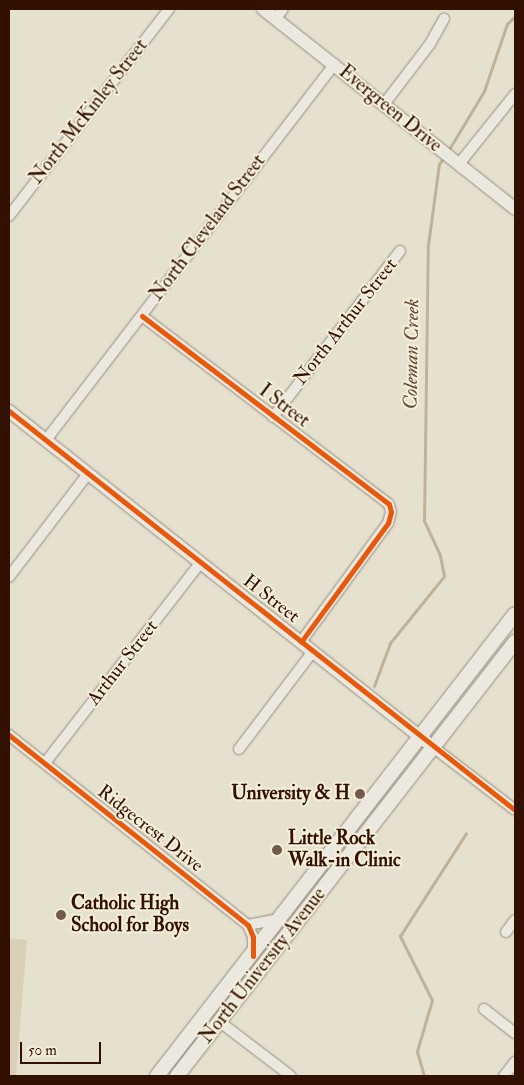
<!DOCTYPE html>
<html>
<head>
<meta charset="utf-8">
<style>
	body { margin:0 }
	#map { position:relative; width:524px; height:1085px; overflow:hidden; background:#e6e1ce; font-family:"IM FELL Double Pica",serif }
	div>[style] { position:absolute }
	.green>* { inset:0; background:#dad0b6 }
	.stream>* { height:3px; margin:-1.5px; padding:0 1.5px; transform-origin:1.5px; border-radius:1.5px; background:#c0b299 }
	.roads { filter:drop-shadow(0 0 1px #958d81) drop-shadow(0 0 1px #958d81) }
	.minor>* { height:10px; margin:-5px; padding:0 5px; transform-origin:5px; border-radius:5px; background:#ebe9df }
	.tertiary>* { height:12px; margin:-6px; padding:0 6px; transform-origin:6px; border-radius:6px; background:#ebe9df }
	.secondary>* { height:14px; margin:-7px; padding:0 7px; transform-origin:7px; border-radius:7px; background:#ebe9df }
	.cycleway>* { height:5px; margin:-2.5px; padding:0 2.5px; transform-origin:2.5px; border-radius:2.5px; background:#e8590c }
	.dots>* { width:14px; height:14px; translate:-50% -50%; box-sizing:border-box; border:2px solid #f5efd9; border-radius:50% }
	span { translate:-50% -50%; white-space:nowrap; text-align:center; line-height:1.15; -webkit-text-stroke:4px #f5efd9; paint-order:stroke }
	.street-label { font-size:19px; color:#321103 }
	.poi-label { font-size:19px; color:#321103; font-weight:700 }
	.right { translate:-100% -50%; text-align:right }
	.left { translate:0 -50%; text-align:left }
	.water-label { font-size:20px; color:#644936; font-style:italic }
	.frame { position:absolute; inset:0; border:10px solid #321103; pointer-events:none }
	.scale { position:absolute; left:20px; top:1042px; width:81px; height:22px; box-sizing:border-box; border:2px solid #321103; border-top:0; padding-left:6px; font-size:15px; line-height:18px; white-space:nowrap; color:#321103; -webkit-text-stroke:4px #f5efd9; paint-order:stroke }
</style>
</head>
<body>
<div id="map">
	<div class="green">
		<i style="clip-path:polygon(9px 938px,27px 940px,16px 1076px,9px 1076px)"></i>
	</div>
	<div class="stream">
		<i style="left:448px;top:151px;width:70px;rotate:-59deg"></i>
		<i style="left:484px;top:91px;width:71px;rotate:-71.1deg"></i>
		<i style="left:507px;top:24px;width:11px;rotate:-45deg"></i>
		<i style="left:374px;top:686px;width:46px;rotate:-69.6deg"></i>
		<i style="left:390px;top:643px;width:86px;rotate:-51.1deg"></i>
		<i style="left:444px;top:576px;width:21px;rotate:-101deg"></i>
		<i style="left:440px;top:555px;width:38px;rotate:-115deg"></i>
		<i style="left:424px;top:521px;width:276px;rotate:-89.2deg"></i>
		<i style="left:428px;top:245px;width:82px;rotate:-82.3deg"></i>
		<i style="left:439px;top:164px;width:10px;rotate:-53deg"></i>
		<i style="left:424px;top:1076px;width:26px;rotate:-106deg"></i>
		<i style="left:417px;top:1051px;width:53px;rotate:-73.6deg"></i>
		<i style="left:432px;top:1000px;width:72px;rotate:-116.6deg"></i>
		<i style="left:400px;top:936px;width:122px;rotate:-57.3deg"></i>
	</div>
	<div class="roads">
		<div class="minor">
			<i style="left:276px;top:18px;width:11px;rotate:-52deg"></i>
			<i style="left:385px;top:103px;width:74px;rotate:-52.7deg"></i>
			<i style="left:430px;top:44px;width:29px;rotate:-61deg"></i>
			<i style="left:459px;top:164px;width:90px;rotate:-51.3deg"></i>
			<i style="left:9px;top:216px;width:262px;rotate:-52.3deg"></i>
			<i style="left:142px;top:316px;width:310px;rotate:37.3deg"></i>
			<i style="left:389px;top:504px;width:8px;rotate:76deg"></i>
			<i style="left:391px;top:512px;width:11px;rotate:105deg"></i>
			<i style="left:388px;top:523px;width:147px;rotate:126.2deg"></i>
			<i style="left:273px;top:417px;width:209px;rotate:-52.6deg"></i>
			<i style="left:46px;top:440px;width:474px;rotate:-52.5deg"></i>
			<i style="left:9px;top:577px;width:128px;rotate:-52.6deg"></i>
			<i style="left:9px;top:735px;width:305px;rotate:38.5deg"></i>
			<i style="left:248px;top:925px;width:13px;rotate:67deg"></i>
			<i style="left:253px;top:937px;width:18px;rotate:90deg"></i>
			<i style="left:433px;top:747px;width:103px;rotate:37.5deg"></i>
			<i style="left:239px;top:749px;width:123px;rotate:-52.9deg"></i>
			<i style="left:45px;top:763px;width:253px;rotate:-52.2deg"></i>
			<i style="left:248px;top:925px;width:32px;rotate:-11deg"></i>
			<i style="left:506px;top:932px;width:15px;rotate:-53deg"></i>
			<i style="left:484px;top:1009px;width:39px;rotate:38deg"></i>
			<i style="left:220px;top:1022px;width:89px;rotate:37.3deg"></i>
			<i style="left:504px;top:1076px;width:18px;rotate:-52deg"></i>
		</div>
		<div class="tertiary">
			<i style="left:263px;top:9px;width:322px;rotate:38.4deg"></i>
			<i style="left:9px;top:411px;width:541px;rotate:38.4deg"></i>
		</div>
		<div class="secondary">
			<i style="left:157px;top:1076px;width:584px;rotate:-52.23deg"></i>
			<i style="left:177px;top:1076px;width:550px;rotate:-52.09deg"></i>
		</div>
	</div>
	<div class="cycleway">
		<i style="left:142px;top:316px;width:310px;rotate:37.3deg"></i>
		<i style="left:389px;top:504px;width:8px;rotate:76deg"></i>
		<i style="left:391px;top:512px;width:11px;rotate:105deg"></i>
		<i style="left:388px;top:523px;width:147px;rotate:126.2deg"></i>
		<i style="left:9px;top:411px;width:644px;rotate:38.26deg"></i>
		<i style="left:9px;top:735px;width:305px;rotate:38.5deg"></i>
		<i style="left:248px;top:925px;width:13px;rotate:67deg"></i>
		<i style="left:253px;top:937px;width:19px;rotate:90deg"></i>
	</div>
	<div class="dots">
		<i style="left:360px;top:794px;background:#715a4a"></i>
		<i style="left:277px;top:850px;background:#715a4a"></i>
		<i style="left:61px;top:915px;background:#715a4a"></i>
	</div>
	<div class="street-label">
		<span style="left:390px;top:109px;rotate:39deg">Evergreen Drive</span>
		<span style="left:89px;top:112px;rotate:-52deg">North McKinley Street</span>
		<span style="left:208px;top:228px;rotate:-53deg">North Cleveland Street</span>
		<span style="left:346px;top:322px;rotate:-52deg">North Arthur Street</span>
		<span style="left:284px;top:406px;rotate:37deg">I Street</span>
		<span style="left:271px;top:599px;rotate:38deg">H Street</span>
		<span style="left:123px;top:663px;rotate:-52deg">Arthur Street</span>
		<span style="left:150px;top:829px;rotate:38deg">Ridgecrest Drive</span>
		<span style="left:263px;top:966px;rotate:-52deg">North University Avenue</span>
	</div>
	<div class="poi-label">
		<span class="right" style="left:350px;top:794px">University &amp; H</span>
		<span class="left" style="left:288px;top:850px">Little Rock<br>Walk-in Clinic</span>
		<span class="left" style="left:71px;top:915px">Catholic High<br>School for Boys</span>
	</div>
	<div class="water-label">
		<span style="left:411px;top:354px;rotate:-89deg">Coleman Creek</span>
	</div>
	<div class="frame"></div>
	<div class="scale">50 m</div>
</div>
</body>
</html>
